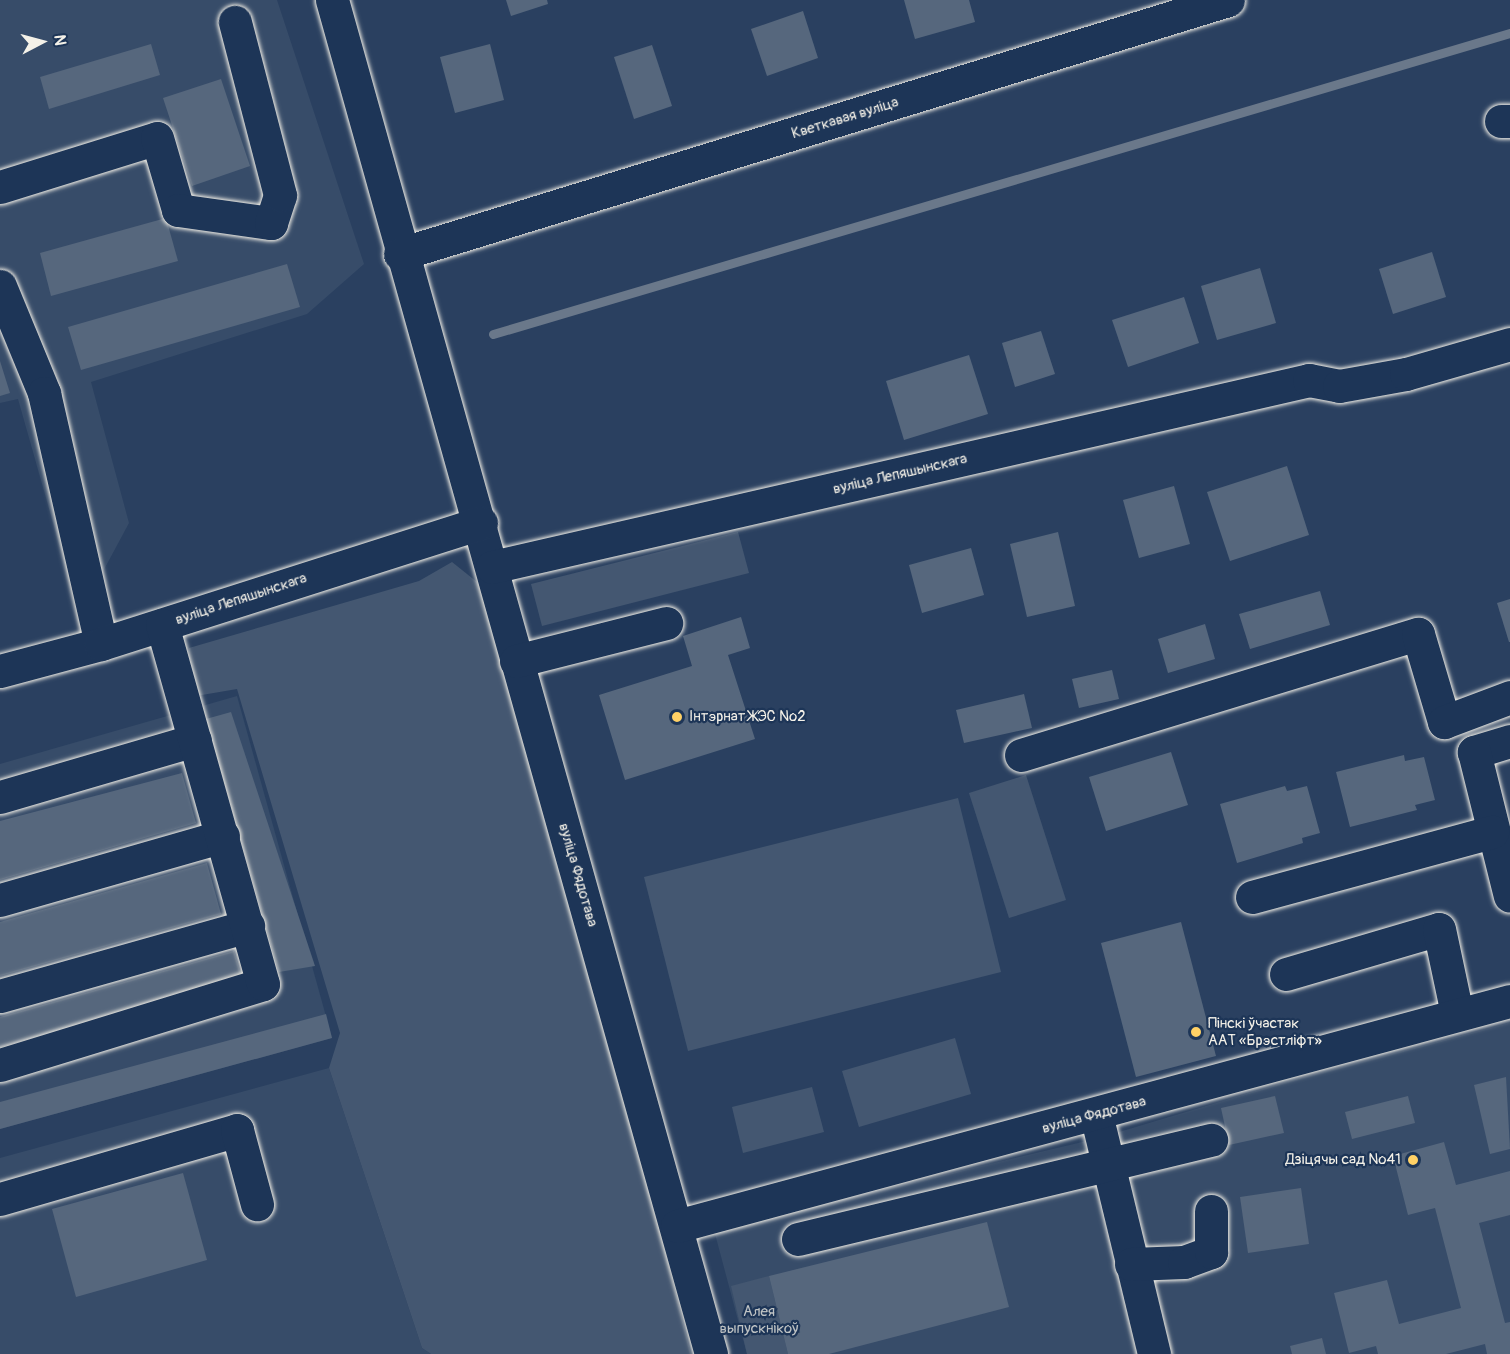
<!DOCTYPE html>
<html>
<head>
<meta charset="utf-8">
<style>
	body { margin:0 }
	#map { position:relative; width:1510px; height:1354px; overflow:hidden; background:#2a4060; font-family:Pangolin,sans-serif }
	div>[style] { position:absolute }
	.built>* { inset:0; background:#374c69 }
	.green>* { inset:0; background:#445771 }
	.stream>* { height:9px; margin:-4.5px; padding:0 4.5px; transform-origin:4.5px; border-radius:4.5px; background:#6a788a }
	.building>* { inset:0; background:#56677d }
	.roads { filter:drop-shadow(0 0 2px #f4f1e8) drop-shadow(0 0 2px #f4f1e8) }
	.minor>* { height:33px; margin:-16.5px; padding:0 16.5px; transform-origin:16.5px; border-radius:16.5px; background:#1d3557 }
	.dots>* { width:16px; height:16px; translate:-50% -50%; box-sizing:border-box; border:3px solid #1d3557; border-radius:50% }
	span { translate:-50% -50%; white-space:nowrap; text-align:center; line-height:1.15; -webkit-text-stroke:4.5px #1d3557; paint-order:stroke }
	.street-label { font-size:15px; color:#f4f1e8 }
	.poi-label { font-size:15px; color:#f4f1e8 }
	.left { translate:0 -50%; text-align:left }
	.right { translate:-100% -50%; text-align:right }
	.park-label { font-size:15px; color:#bfc3c4 }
	.north { position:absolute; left:12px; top:12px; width:60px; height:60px; -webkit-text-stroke:4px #1d3557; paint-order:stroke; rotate:84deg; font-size:16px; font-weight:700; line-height:24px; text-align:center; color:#f4f1e8 }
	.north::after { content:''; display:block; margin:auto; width:21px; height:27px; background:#f4f1e8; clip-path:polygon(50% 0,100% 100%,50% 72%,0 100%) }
</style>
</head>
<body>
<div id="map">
	<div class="built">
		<i style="clip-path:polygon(0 0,277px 0,364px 264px,307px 314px,91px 382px,129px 523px,100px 577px,76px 604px,18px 399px,0 403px)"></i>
		<i style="clip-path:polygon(237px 696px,332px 1038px,0 1129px,0 764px)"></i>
		<i style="clip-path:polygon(1510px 1023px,1510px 1354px,747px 1354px,714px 1230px,1099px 1138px,1296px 1079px)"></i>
		<i style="clip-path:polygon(329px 1068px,422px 1348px,431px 1354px,0 1354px,0 1158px)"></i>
	</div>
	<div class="green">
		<i style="clip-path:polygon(738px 532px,749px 573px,542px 626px,531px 584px)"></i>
		<i style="clip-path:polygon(452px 562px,482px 586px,602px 1001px,691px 1354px,431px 1354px,422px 1348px,329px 1068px,340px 1033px,237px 689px,196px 696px,188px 676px,189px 648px,419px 581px)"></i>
		<i style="clip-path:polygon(1026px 775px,1066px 900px,1009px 918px,969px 793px)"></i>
		<i style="clip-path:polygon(958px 798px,1001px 972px,688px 1051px,644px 877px)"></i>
		<i style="clip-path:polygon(955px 1038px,971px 1094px,859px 1127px,842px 1071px)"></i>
		<i style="clip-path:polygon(812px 1087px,824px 1132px,743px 1153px,732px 1107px)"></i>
		<i style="clip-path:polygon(769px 1276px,788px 1354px,747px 1354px,731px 1286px)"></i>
	</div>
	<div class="stream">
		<i style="left:493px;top:334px;width:1061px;rotate:-16.49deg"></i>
	</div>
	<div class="building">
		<i style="clip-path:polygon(506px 0,547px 0,548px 4px,511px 16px)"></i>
		<i style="clip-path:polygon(904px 0,969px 0,975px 22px,915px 39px)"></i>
		<i style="clip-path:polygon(803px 11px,818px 58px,767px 76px,751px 29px)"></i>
		<i style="clip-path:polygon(151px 44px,160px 75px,49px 109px,40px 77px)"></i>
		<i style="clip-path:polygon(490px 44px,504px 100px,455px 113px,440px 57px)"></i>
		<i style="clip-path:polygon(652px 45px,672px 106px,634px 119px,614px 57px)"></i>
		<i style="clip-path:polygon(221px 79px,250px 166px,192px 186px,163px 98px)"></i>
		<i style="clip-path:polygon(166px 218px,178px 261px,51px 296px,40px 253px)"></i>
		<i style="clip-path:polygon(1432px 252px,1446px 297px,1393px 314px,1379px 269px)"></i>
		<i style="clip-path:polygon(287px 264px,300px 307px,81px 370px,68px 327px)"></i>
		<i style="clip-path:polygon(1260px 268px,1276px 323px,1217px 340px,1201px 286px)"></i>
		<i style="clip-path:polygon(1184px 297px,1199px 343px,1128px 367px,1112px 320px)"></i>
		<i style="clip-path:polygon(1041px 331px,1055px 374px,1015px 387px,1002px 343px)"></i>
		<i style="clip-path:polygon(969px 355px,988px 414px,904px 440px,886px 381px)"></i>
		<i style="clip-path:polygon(0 361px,10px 393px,0 396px)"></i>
		<i style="clip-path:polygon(1287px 466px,1309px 535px,1230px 561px,1207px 492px)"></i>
		<i style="clip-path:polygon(1174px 486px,1190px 544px,1139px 558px,1123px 500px)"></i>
		<i style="clip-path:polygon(1058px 532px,1075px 606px,1027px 617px,1010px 544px)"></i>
		<i style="clip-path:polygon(971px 548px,984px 595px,922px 613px,909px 565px)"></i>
		<i style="clip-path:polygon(1320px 591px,1330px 625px,1250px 649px,1239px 614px)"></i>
		<i style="clip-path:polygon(1510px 599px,1510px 642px,1509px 642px,1497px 603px)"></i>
		<i style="clip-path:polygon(741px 617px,750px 648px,728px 655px,755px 739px,625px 780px,599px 695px,692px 666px,683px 636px)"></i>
		<i style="clip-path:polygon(1205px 624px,1215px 659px,1168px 673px,1158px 639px)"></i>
		<i style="clip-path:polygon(1112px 670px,1119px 699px,1079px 708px,1072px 679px)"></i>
		<i style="clip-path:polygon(1024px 694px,1032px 728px,964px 743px,956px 710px)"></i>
		<i style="clip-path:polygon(231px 712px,315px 966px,279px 972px,206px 719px)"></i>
		<i style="clip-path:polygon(1171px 752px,1188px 805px,1106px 831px,1089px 777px)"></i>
		<i style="clip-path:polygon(1404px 755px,1405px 761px,1424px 757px,1435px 800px,1415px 805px,1417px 810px,1350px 827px,1336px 772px)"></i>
		<i style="clip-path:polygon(182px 773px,196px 823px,0 880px,0 821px)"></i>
		<i style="clip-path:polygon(1285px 786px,1287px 791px,1307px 786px,1320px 833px,1302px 838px,1303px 843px,1237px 863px,1220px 804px)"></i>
		<i style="clip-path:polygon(207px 863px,221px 914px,0 976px,0 922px)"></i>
		<i style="clip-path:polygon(1181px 922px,1216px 1056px,1136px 1077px,1101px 943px)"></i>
		<i style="clip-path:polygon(234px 951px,242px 979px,0 1047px,0 1017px)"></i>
		<i style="clip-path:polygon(326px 1014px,332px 1038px,0 1129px,0 1102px)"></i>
		<i style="clip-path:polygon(1506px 1077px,1510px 1149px,1490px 1154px,1474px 1085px)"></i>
		<i style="clip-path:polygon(1275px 1096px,1284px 1133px,1229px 1145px,1221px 1108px)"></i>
		<i style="clip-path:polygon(1408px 1096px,1415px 1123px,1352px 1139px,1345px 1112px)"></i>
		<i style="clip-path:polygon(1444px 1142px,1456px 1185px,1510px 1171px,1510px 1215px,1479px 1223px,1505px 1323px,1510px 1322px,1510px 1354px,1487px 1354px,1485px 1344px,1446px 1354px,1378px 1354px,1376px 1346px,1349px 1353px,1334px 1293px,1387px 1280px,1399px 1324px,1461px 1308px,1435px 1208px,1408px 1215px,1393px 1156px)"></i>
		<i style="clip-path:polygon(183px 1173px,207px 1260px,76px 1297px,52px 1209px)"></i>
		<i style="clip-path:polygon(1301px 1188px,1309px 1244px,1248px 1253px,1240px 1197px)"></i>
		<i style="clip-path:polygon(987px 1222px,1009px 1307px,829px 1354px,788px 1354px,769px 1276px)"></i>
		<i style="clip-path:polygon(1322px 1338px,1326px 1354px,1292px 1354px,1290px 1346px)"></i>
	</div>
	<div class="roads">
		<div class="minor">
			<i style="left:332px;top:0;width:1406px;rotate:74.36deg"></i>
			<i style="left:1501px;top:121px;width:9px"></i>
			<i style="left:0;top:187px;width:164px;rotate:-17.3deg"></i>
			<i style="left:157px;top:138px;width:75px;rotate:73.7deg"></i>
			<i style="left:178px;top:210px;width:94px;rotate:8deg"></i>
			<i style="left:271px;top:223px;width:29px;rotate:-72deg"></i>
			<i style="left:280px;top:195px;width:179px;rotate:-104.6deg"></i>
			<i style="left:400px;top:254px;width:866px;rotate:-17.05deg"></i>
			<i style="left:0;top:286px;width:116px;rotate:67.6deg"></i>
			<i style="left:44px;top:393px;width:257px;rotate:77.2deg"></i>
			<i style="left:492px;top:567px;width:838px;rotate:-12.89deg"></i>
			<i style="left:1309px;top:380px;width:31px;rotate:11deg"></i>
			<i style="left:1339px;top:386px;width:68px;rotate:-10.2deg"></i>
			<i style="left:1406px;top:374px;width:108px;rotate:-16.1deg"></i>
			<i style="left:516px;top:661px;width:155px;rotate:-14.2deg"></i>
			<i style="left:0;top:671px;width:105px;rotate:-15deg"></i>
			<i style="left:101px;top:644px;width:399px;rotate:-17.7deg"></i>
			<i style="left:1510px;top:741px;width:38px;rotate:163deg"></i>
			<i style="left:1474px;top:752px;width:148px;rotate:76deg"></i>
			<i style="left:1021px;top:755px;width:415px;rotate:-17deg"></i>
			<i style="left:1418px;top:634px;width:92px;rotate:73.5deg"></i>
			<i style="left:1444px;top:722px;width:71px;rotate:-20.7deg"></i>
			<i style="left:0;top:797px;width:203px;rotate:-16.3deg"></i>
			<i style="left:1252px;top:897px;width:249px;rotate:-15.2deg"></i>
			<i style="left:0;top:900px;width:232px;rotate:-16deg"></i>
			<i style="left:1286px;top:974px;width:159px;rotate:-16.4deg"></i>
			<i style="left:1439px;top:929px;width:87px;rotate:78deg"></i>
			<i style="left:0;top:996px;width:258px;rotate:-15.8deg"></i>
			<i style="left:0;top:1065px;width:275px;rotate:-17.1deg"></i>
			<i style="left:263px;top:984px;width:373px;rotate:-105.7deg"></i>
			<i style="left:1096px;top:1114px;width:247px;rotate:76.4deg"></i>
			<i style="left:0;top:1199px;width:247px;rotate:-16.2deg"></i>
			<i style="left:237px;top:1130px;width:77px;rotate:74.9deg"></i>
			<i style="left:677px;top:1226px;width:863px;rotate:-15.12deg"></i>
			<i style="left:798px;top:1239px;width:425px;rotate:-13.5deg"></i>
			<i style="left:1131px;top:1264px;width:53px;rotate:-2.2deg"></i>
			<i style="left:1184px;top:1262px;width:29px;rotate:-20deg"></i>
			<i style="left:1211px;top:1252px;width:41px;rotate:-90deg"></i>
		</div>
	</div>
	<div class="dots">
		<i style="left:677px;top:717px;background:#ffd166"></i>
		<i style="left:1196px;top:1032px;background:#ffd166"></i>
		<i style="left:1413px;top:1160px;background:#ffd166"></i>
	</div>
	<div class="street-label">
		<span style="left:845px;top:118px;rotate:-17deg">Кветкавая вуліца</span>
		<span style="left:900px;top:474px;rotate:-13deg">вуліца Лепяшынскага</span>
		<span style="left:241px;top:599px;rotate:-18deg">вуліца Лепяшынскага</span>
		<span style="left:578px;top:875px;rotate:74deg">вуліца Фядотава</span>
		<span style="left:1094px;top:1115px;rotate:-15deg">вуліца Фядотава</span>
	</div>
	<div class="poi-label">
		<span class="left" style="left:689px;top:717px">Інтэрнат ЖЭС №2</span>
		<span class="left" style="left:1208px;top:1032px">Пінскі ўчастак<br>ААТ «Брэстліфт»</span>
		<span class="right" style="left:1401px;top:1160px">Дзіцячы сад №41</span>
	</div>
	<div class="park-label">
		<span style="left:759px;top:1320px">Алея<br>выпускнікоў</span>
	</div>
	<div class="north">N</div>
</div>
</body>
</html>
